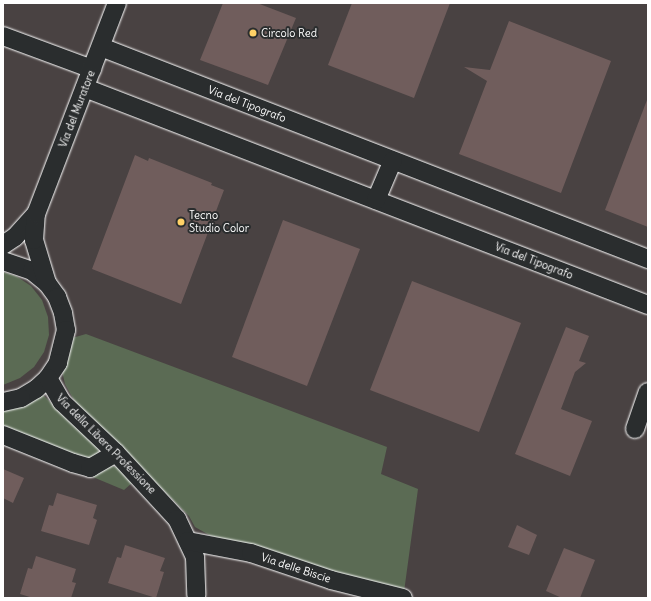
<!DOCTYPE html>
<html>
<head>
<meta charset="utf-8">
<style>
	body { margin:0 }
	#map { position:relative; width:651px; height:601px; overflow:hidden; background:#383737; font-family:Delius,sans-serif }
	div>[style] { position:absolute }
	.built>* { inset:0; background:#494242 }
	.green>* { inset:0; background:#5b6b54 }
	.building>* { inset:0; background:#705d5c }
	.roads { filter:drop-shadow(0 0 1px #fff) drop-shadow(0 0 1px #fff) }
	.street>* { height:18px; margin:-9px; padding:0 9px; transform-origin:9px; border-radius:9px; background:#2a2d2e }
	.dots>* { width:11px; height:11px; translate:-50% -50%; box-sizing:border-box; border:2px solid #2a2d2e; border-radius:50% }
	span { translate:-50% -50%; white-space:nowrap; text-align:center; line-height:1.15; -webkit-text-stroke:4px #2a2d2e; paint-order:stroke }
	.poi-label { font-size:11px; color:#fff }
	.left { translate:0 -50%; text-align:left }
	.street-label { font-size:11px; color:#fff }
	.frame { position:absolute; inset:0; border:4px solid #fff; pointer-events:none }
</style>
</head>
<body>
<div id="map">
	<div class="built">
		<i style="clip-path:polygon(3px 3px,648px 3px,648px 598px,3px 598px)"></i>
	</div>
	<div class="green">
		<i style="clip-path:polygon(3px 272px,16px 276px,31px 286px,42px 300px,48px 317px,49px 335px,44px 352px,34px 367px,20px 378px,3px 385px)"></i>
		<i style="clip-path:polygon(86px 334px,387px 447px,381px 474px,418px 489px,404px 592px,211px 536px,195px 527px,189px 516px,75px 402px,65px 384px,62px 371px,72px 338px)"></i>
		<i style="clip-path:polygon(42px 394px,96px 446px,99px 451px,95px 458px,88px 463px,3px 425px,3px 409px)"></i>
		<i style="clip-path:polygon(107px 465px,117px 467px,133px 482px,124px 490px,88px 475px)"></i>
	</div>
	<div class="building">
		<i style="clip-path:polygon(223px 3px,257px 3px,296px 18px,268px 85px,200px 60px)"></i>
		<i style="clip-path:polygon(352px 3px,450px 3px,414px 98px,328px 65px)"></i>
		<i style="clip-path:polygon(509px 21px,611px 61px,561px 193px,459px 154px,487px 81px,464px 67px,490px 70px)"></i>
		<i style="clip-path:polygon(647px 100px,648px 100px,648px 227px,605px 210px)"></i>
		<i style="clip-path:polygon(135px 155px,148px 161px,149px 158px,212px 183px,211px 185px,224px 190px,181px 304px,92px 269px)"></i>
		<i style="clip-path:polygon(283px 220px,360px 249px,307px 386px,232px 357px)"></i>
		<i style="clip-path:polygon(412px 281px,521px 323px,479px 432px,370px 390px)"></i>
		<i style="clip-path:polygon(566px 327px,589px 336px,579px 361px,586px 363px,575px 372px,561px 409px,592px 421px,570px 476px,515px 454px)"></i>
		<i style="clip-path:polygon(3px 469px,24px 478px,13px 503px,3px 498px)"></i>
		<i style="clip-path:polygon(57px 493px,97px 505px,93px 518px,97px 520px,89px 545px,41px 531px,49px 505px,53px 506px)"></i>
		<i style="clip-path:polygon(517px 525px,537px 535px,529px 555px,508px 547px)"></i>
		<i style="clip-path:polygon(125px 545px,165px 558px,160px 571px,164px 572px,156px 598px,108px 583px,117px 557px,121px 558px)"></i>
		<i style="clip-path:polygon(564px 548px,595px 560px,580px 598px,562px 598px,546px 591px)"></i>
		<i style="clip-path:polygon(36px 556px,76px 569px,72px 582px,76px 583px,71px 598px,33px 598px,20px 594px,28px 568px,32px 569px)"></i>
	</div>
	<div class="roads">
		<div class="street">
			<i style="left:3px;top:36px;width:95px;rotate:20.3deg"></i>
			<i style="left:101px;top:47px;width:587px;rotate:21.18deg"></i>
			<i style="left:85px;top:88px;width:603px;rotate:21.08deg"></i>
			<i style="left:376px;top:200px;width:43px;rotate:-67deg"></i>
			<i style="left:3px;top:245px;width:14px;rotate:-34deg"></i>
			<i style="left:15px;top:237px;width:31px;rotate:-48deg"></i>
			<i style="left:3px;top:261px;width:31px;rotate:19deg"></i>
			<i style="left:32px;top:271px;width:19px;rotate:39deg"></i>
			<i style="left:47px;top:283px;width:17px;rotate:54deg"></i>
			<i style="left:57px;top:297px;width:17px;rotate:69deg"></i>
			<i style="left:63px;top:313px;width:17px;rotate:80deg"></i>
			<i style="left:66px;top:330px;width:34px;rotate:104deg"></i>
			<i style="left:58px;top:363px;width:18px;rotate:124deg"></i>
			<i style="left:48px;top:378px;width:16px;rotate:137deg"></i>
			<i style="left:36px;top:389px;width:17px;rotate:149deg"></i>
			<i style="left:21px;top:398px;width:18px;rotate:167deg"></i>
			<i style="left:47px;top:283px;width:45px;rotate:-106.8deg"></i>
			<i style="left:34px;top:240px;width:26px;rotate:-86deg"></i>
			<i style="left:36px;top:214px;width:226px;rotate:-69deg"></i>
			<i style="left:48px;top:378px;width:28px;rotate:60deg"></i>
			<i style="left:62px;top:402px;width:74px;rotate:43.4deg"></i>
			<i style="left:116px;top:453px;width:90px;rotate:47.3deg"></i>
			<i style="left:177px;top:519px;width:42px;rotate:64.7deg"></i>
			<i style="left:195px;top:557px;width:38px;rotate:88deg"></i>
			<i style="left:635px;top:429px;width:39px;rotate:-71deg"></i>
			<i style="left:3px;top:435px;width:75px;rotate:21.8deg"></i>
			<i style="left:73px;top:463px;width:18px;rotate:16deg"></i>
			<i style="left:90px;top:468px;width:30px;rotate:-30deg"></i>
			<i style="left:188px;top:541px;width:64px;rotate:10.8deg"></i>
			<i style="left:251px;top:553px;width:84px;rotate:18.6deg"></i>
			<i style="left:331px;top:580px;width:74px;rotate:14deg"></i>
		</div>
	</div>
	<div class="dots">
		<i style="left:253px;top:33px;background:#ffd166"></i>
		<i style="left:181px;top:222px;background:#ffd166"></i>
	</div>
	<div class="poi-label">
		<span class="left" style="left:261px;top:33px">Circolo Red</span>
		<span class="left" style="left:189px;top:222px">Tecno<br>Studio Color</span>
	</div>
	<div class="street-label">
		<span style="left:247px;top:104px;rotate:21deg">Via del Tipografo</span>
		<span style="left:77px;top:109px;rotate:-69deg">Via del Muratore</span>
		<span style="left:534px;top:261px;rotate:21deg">Via del Tipografo</span>
		<span style="left:106px;top:444px;rotate:45deg">Via della Libera Professione</span>
		<span style="left:296px;top:568px;rotate:18deg">Via delle Biscie</span>
	</div>
	<div class="frame"></div>
</div>
</body>
</html>
